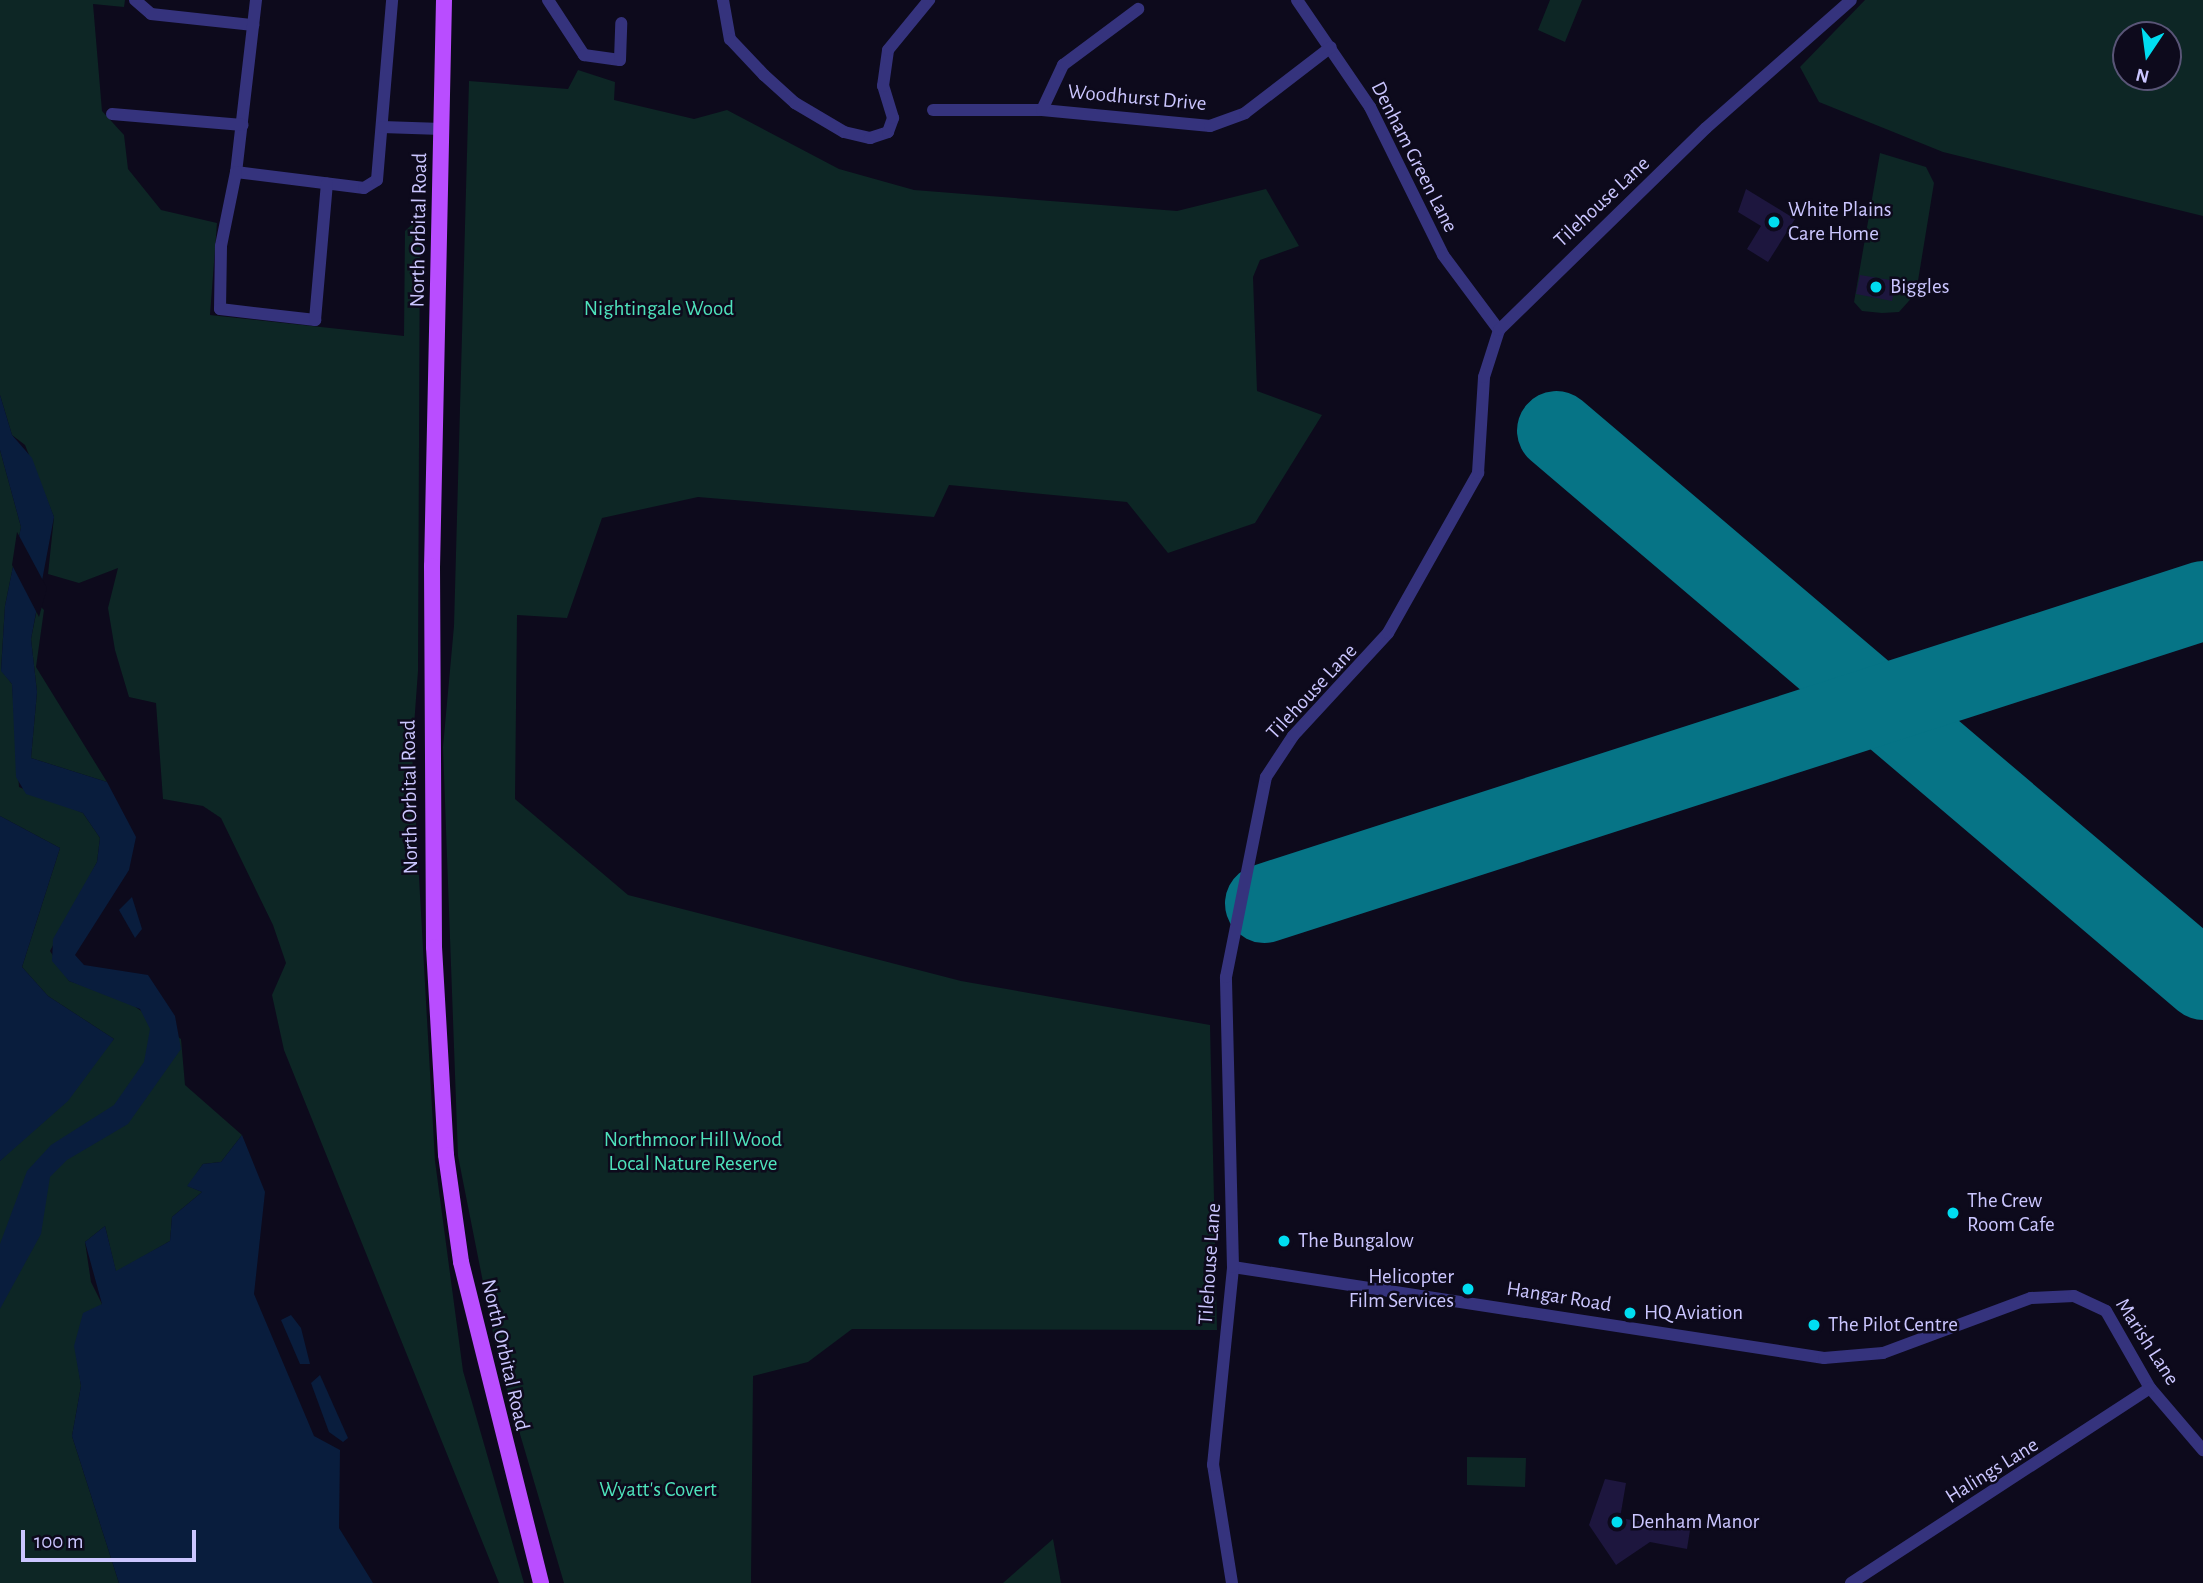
<!DOCTYPE html>
<html>
<head>
<meta charset="utf-8">
<style>
	body { margin:0 }
	#map { position:relative; width:2203px; height:1583px; overflow:hidden; background:#0d0a1c; font-family:"Alegreya Sans",sans-serif }
	div>[style] { position:absolute }
	.green>* { inset:0; background:#0d2625 }
	.water>* { inset:0; background:#091d3d }
	.pier>* { inset:0; background:#0d0a1c }
	.runway>* { height:79px; margin:-39.5px; padding:0 39.5px; transform-origin:39.5px; border-radius:39.5px; background:#067486 }
	.building>* { inset:0; background:#1d163e }
	.minor>* { height:12px; margin:-6px; padding:0 6px; transform-origin:6px; border-radius:6px; background:#35337d }
	.major>* { height:16px; margin:-8px; padding:0 8px; transform-origin:8px; border-radius:8px; background:#b94dff }
	.dots>* { width:19px; height:19px; translate:-50% -50%; box-sizing:border-box; border:4px solid #0d0a1c; border-radius:50% }
	span { translate:-50% -50%; white-space:nowrap; text-align:center; line-height:1.15; -webkit-text-stroke:5px #0d0a1c; paint-order:stroke }
	.street-label { font-size:21px; color:#cbc6ff }
	.poi-label { font-size:21px; color:#cbc6ff }
	.left { translate:0 -50%; text-align:left }
	.right { translate:-100% -50%; text-align:right }
	.park-label { font-size:21px; color:#4ee2bb }
	.north { position:absolute; left:2112px; top:21px; width:70px; height:70px; box-sizing:border-box; background:#0d0a1c; border:2px solid #595577; border-radius:50%; rotate:193deg; font-size:19px; font-weight:700; line-height:28px; text-align:center; color:#cbc6ff }
	.north::after { content:''; display:block; margin:auto; width:24px; height:32px; background:#00ddf1; clip-path:polygon(50% 0,100% 100%,50% 72%,0 100%) }
	.scale { position:absolute; left:21px; top:1530px; width:175px; height:32px; box-sizing:border-box; border:4px solid #cbc6ff; border-top:0; padding-left:9px; font-size:21px; line-height:24px; white-space:nowrap; color:#cbc6ff; -webkit-text-stroke:5px #0d0a1c; paint-order:stroke }
</style>
</head>
<body>
<div id="map">
	<div class="green">
		<i style="clip-path:polygon(0 0,125px 0,124px 7px,93px 4px,102px 111px,124px 135px,128px 169px,161px 210px,217px 223px,210px 315px,404px 336px,405px 231px,420px 217px,418px 671px,412px 753px,435px 1161px,463px 1371px,524px 1583px,499px 1583px,284px 1050px,272px 995px,286px 963px,273px 925px,221px 818px,203px 806px,163px 799px,156px 703px,129px 697px,115px 650px,108px 608px,118px 568px,79px 583px,48px 574px,54px 517px,25px 445px,12px 435px,0 395px)"></i>
		<i style="clip-path:polygon(1550px 0,1582px 0,1565px 42px,1538px 30px)"></i>
		<i style="clip-path:polygon(evenodd,1865px 0,2203px 0,2203px 216px,1943px 152px,1819px 102px,1800px 67px,1865px 0,2168px 35px,2168px 77px,2126px 77px,2126px 35px,2168px 35px)"></i>
		<i style="clip-path:polygon(578px 70px,615px 82px,614px 100px,694px 119px,727px 110px,839px 169px,914px 190px,1177px 211px,1266px 189px,1299px 246px,1260px 260px,1253px 277px,1257px 391px,1322px 415px,1255px 523px,1168px 553px,1127px 502px,949px 485px,934px 517px,698px 497px,602px 518px,567px 618px,517px 615px,515px 799px,628px 895px,961px 981px,1210px 1025px,1217px 1330px,852px 1329px,808px 1362px,753px 1376px,751px 1583px,564px 1583px,499px 1363px,458px 1156px,443px 747px,454px 626px,469px 81px,568px 89px)"></i>
		<i style="clip-path:polygon(1880px 153px,1926px 167px,1934px 183px,1916px 293px,1899px 312px,1882px 313px,1862px 311px,1854px 302px)"></i>
		<i style="clip-path:polygon(0 450px,21px 527px,5px 606px,1px 670px,12px 684px,19px 787px,83px 813px,100px 838px,97px 862px,50px 951px,69px 981px,127px 1001px,181px 1039px,185px 1085px,242px 1135px,221px 1162px,203px 1164px,188px 1186px,202px 1192px,172px 1217px,170px 1241px,116px 1272px,105px 1226px,85px 1242px,91px 1282px,102px 1304px,75px 1346px,81px 1386px,72px 1436px,119px 1583px,0 1583px,0 1161px,114px 1039px,48px 996px,22px 967px,60px 848px,0 816px)"></i>
		<i style="clip-path:polygon(38px 604px,44px 610px,36px 667px,107px 782px,31px 758px,37px 692px,31px 639px)"></i>
		<i style="clip-path:polygon(1467px 1457px,1526px 1458px,1525px 1487px,1467px 1485px)"></i>
		<i style="clip-path:polygon(1053px 1539px,1061px 1583px,1003px 1583px)"></i>
	</div>
	<div class="water">
		<i style="clip-path:polygon(0 395px,12px 435px,32px 458px,54px 517px,31px 639px,37px 692px,31px 758px,107px 782px,136px 837px,129px 870px,75px 955px,84px 965px,148px 975px,175px 1016px,181px 1049px,128px 1124px,67px 1160px,50px 1177px,41px 1234px,0 1309px,0 1244px,27px 1171px,51px 1145px,114px 1105px,144px 1062px,150px 1029px,140px 1009px,69px 981px,52px 961px,53px 939px,97px 862px,100px 838px,83px 813px,26px 794px,16px 777px,12px 684px,1px 671px,5px 606px,21px 527px,0 450px)"></i>
		<i style="clip-path:polygon(0 816px,60px 848px,22px 967px,48px 996px,114px 1039px,68px 1101px,0 1161px)"></i>
		<i style="clip-path:polygon(132px 897px,142px 929px,135px 938px,119px 910px)"></i>
		<i style="clip-path:polygon(242px 1135px,265px 1192px,254px 1294px,314px 1436px,340px 1450px,339px 1528px,373px 1583px,119px 1583px,72px 1436px,81px 1386px,74px 1346px,83px 1313px,102px 1304px,85px 1242px,105px 1226px,116px 1271px,170px 1241px,172px 1217px,202px 1192px,187px 1186px,203px 1164px,221px 1162px)"></i>
		<i style="clip-path:polygon(291px 1315px,301px 1328px,310px 1364px,300px 1364px,281px 1320px)"></i>
		<i style="clip-path:polygon(320px 1375px,348px 1438px,343px 1442px,329px 1432px,311px 1383px)"></i>
	</div>
	<div class="pier">
		<i style="clip-path:polygon(17px 532px,47px 588px,39px 617px,12px 565px)"></i>
	</div>
	<div class="runway">
		<i style="left:1556px;top:430px;width:849px;rotate:40.37deg"></i>
		<i style="left:1264px;top:903px;width:987px;rotate:-17.88deg"></i>
	</div>
	<div class="building">
		<i style="clip-path:polygon(1746px 189px,1795px 219px,1768px 262px,1747px 249px,1761px 226px,1738px 212px)"></i>
		<i style="clip-path:polygon(1860px 275px,1896px 281px,1892px 301px,1856px 294px)"></i>
		<i style="clip-path:polygon(1605px 1479px,1626px 1483px,1620px 1518px,1690px 1530px,1687px 1549px,1650px 1542px,1616px 1565px,1589px 1525px)"></i>
	</div>
	<div class="minor">
		<i style="left:135px;top:0;width:21px;rotate:41deg"></i>
		<i style="left:151px;top:14px;width:103px;rotate:6.2deg"></i>
		<i style="left:256px;top:0;width:173px;rotate:96.6deg"></i>
		<i style="left:236px;top:172px;width:129px;rotate:7.1deg"></i>
		<i style="left:364px;top:188px;width:15px;rotate:-32deg"></i>
		<i style="left:377px;top:180px;width:181px;rotate:-85.2deg"></i>
		<i style="left:548px;top:0;width:66px;rotate:56.8deg"></i>
		<i style="left:584px;top:55px;width:36px;rotate:8deg"></i>
		<i style="left:620px;top:60px;width:37px;rotate:-88deg"></i>
		<i style="left:723px;top:0;width:40px;rotate:80deg"></i>
		<i style="left:730px;top:39px;width:50px;rotate:46.6deg"></i>
		<i style="left:764px;top:75px;width:42px;rotate:42.1deg"></i>
		<i style="left:795px;top:103px;width:57px;rotate:30.6deg"></i>
		<i style="left:844px;top:132px;width:27px;rotate:13deg"></i>
		<i style="left:870px;top:138px;width:19px;rotate:-18deg"></i>
		<i style="left:888px;top:132px;width:15px;rotate:-70deg"></i>
		<i style="left:893px;top:118px;width:34px;rotate:-107deg"></i>
		<i style="left:883px;top:86px;width:36px;rotate:-82deg"></i>
		<i style="left:888px;top:50px;width:65px;rotate:-50.6deg"></i>
		<i style="left:1297px;top:0;width:130px;rotate:55.7deg"></i>
		<i style="left:1370px;top:107px;width:165px;rotate:63.7deg"></i>
		<i style="left:1443px;top:255px;width:94px;rotate:53.3deg"></i>
		<i style="left:933px;top:110px;width:109px"></i>
		<i style="left:1042px;top:110px;width:169px;rotate:5.4deg"></i>
		<i style="left:1210px;top:126px;width:37px;rotate:-20deg"></i>
		<i style="left:1245px;top:113px;width:108px;rotate:-37.5deg"></i>
		<i style="left:1042px;top:110px;width:50px;rotate:-65deg"></i>
		<i style="left:1063px;top:65px;width:94px;rotate:-36.7deg"></i>
		<i style="left:112px;top:114px;width:131px;rotate:4.8deg"></i>
		<i style="left:382px;top:127px;width:60px;rotate:1.9deg"></i>
		<i style="left:236px;top:172px;width:76px;rotate:101.5deg"></i>
		<i style="left:221px;top:246px;width:63px;rotate:90.9deg"></i>
		<i style="left:220px;top:309px;width:96px;rotate:6.6deg"></i>
		<i style="left:315px;top:320px;width:137px;rotate:-85deg"></i>
		<i style="left:1233px;top:1267px;width:598px;rotate:8.75deg"></i>
		<i style="left:1824px;top:1358px;width:59px;rotate:-4.8deg"></i>
		<i style="left:1883px;top:1353px;width:158px;rotate:-20.4deg"></i>
		<i style="left:2031px;top:1298px;width:43px;rotate:-2.7deg"></i>
		<i style="left:2074px;top:1296px;width:35px;rotate:25deg"></i>
		<i style="left:2106px;top:1311px;width:89px;rotate:60.3deg"></i>
		<i style="left:2150px;top:1388px;width:82px;rotate:49.5deg"></i>
		<i style="left:1232px;top:1583px;width:120px;rotate:-99.1deg"></i>
		<i style="left:1213px;top:1465px;width:199px;rotate:-84.2deg"></i>
		<i style="left:1233px;top:1267px;width:290px;rotate:-91.4deg"></i>
		<i style="left:1226px;top:977px;width:204px;rotate:-78.7deg"></i>
		<i style="left:1266px;top:777px;width:49px;rotate:-56.6deg"></i>
		<i style="left:1293px;top:736px;width:140px;rotate:-47.3deg"></i>
		<i style="left:1388px;top:633px;width:184px;rotate:-60.6deg"></i>
		<i style="left:1478px;top:473px;width:96px;rotate:-86.4deg"></i>
		<i style="left:1484px;top:377px;width:49px;rotate:-72.3deg"></i>
		<i style="left:1499px;top:330px;width:289px;rotate:-44.3deg"></i>
		<i style="left:1706px;top:128px;width:193px;rotate:-41.4deg"></i>
		<i style="left:1851px;top:1583px;width:357px;rotate:-33.1deg"></i>
	</div>
	<div class="major">
		<i style="left:444px;top:0;width:566px;rotate:91.21deg"></i>
		<i style="left:432px;top:566px;width:381px;rotate:89.7deg"></i>
		<i style="left:434px;top:947px;width:208px;rotate:86.7deg"></i>
		<i style="left:446px;top:1155px;width:108px;rotate:82deg"></i>
		<i style="left:461px;top:1262px;width:331px;rotate:76deg"></i>
	</div>
	<div class="dots">
		<i style="left:1774px;top:222px;background:#00ddf1"></i>
		<i style="left:1876px;top:287px;background:#00ddf1"></i>
		<i style="left:1953px;top:1213px;background:#00ddf1"></i>
		<i style="left:1284px;top:1241px;background:#00ddf1"></i>
		<i style="left:1468px;top:1289px;background:#00ddf1"></i>
		<i style="left:1630px;top:1313px;background:#00ddf1"></i>
		<i style="left:1814px;top:1325px;background:#00ddf1"></i>
		<i style="left:1617px;top:1522px;background:#00ddf1"></i>
	</div>
	<div class="street-label">
		<span style="left:1137px;top:98px;rotate:5deg">Woodhurst Drive</span>
		<span style="left:1414px;top:157px;rotate:63deg">Denham Green Lane</span>
		<span style="left:1602px;top:202px;rotate:-43deg">Tilehouse Lane</span>
		<span style="left:419px;top:230px;rotate:-89deg">North Orbital Road</span>
		<span style="left:1312px;top:692px;rotate:-47deg">Tilehouse Lane</span>
		<span style="left:410px;top:797px;rotate:-91deg">North Orbital Road</span>
		<span style="left:1210px;top:1264px;rotate:-86deg">Tilehouse Lane</span>
		<span style="left:1559px;top:1297px;rotate:9deg">Hangar Road</span>
		<span style="left:2147px;top:1342px;rotate:57deg">Marish Lane</span>
		<span style="left:505px;top:1355px;rotate:77deg">North Orbital Road</span>
		<span style="left:1992px;top:1471px;rotate:-32deg">Halings Lane</span>
	</div>
	<div class="poi-label">
		<span class="left" style="left:1788px;top:222px">White Plains<br>Care Home</span>
		<span class="left" style="left:1890px;top:287px">Biggles</span>
		<span class="left" style="left:1967px;top:1213px">The Crew<br>Room Cafe</span>
		<span class="left" style="left:1298px;top:1241px">The Bungalow</span>
		<span class="right" style="left:1454px;top:1289px">Helicopter<br>Film Services</span>
		<span class="left" style="left:1644px;top:1313px">HQ Aviation</span>
		<span class="left" style="left:1828px;top:1325px">The Pilot Centre</span>
		<span class="left" style="left:1631px;top:1522px">Denham Manor</span>
	</div>
	<div class="park-label">
		<span style="left:659px;top:309px">Nightingale Wood</span>
		<span style="left:693px;top:1152px">Northmoor Hill Wood<br>Local Nature Reserve</span>
		<span style="left:658px;top:1490px">Wyatt's Covert</span>
	</div>
	<div class="north">N</div>
	<div class="scale">100 m</div>
</div>
</body>
</html>
